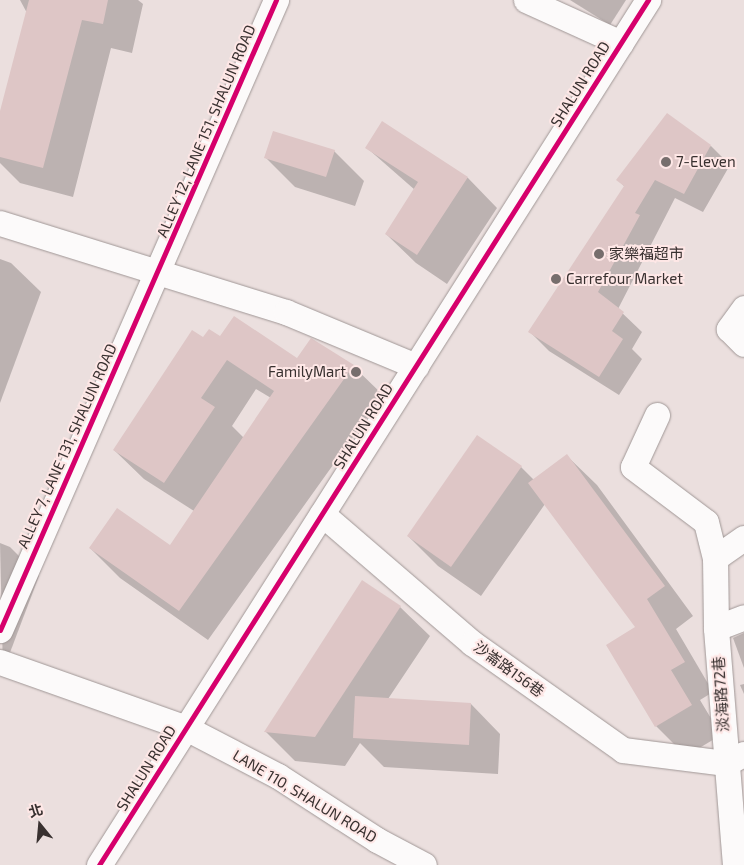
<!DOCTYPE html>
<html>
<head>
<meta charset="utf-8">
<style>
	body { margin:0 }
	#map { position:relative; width:744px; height:865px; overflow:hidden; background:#ebdfde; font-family:"Exo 2","Noto Sans TC",sans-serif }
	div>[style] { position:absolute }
	.shadow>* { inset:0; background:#0003 }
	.building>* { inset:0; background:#dec6c6 }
	.roads { filter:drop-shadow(0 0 1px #a09796) drop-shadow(0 0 1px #a09796) }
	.minor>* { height:25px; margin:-12.5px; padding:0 12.5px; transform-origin:12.5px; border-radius:12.5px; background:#fcfafa }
	.cycleway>* { height:5px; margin:-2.5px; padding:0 2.5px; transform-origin:2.5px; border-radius:2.5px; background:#d6006c }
	.dots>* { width:14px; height:14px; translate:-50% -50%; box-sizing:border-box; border:2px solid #fee7e6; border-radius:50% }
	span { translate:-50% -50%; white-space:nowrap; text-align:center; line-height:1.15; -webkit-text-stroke:4px #fee7e6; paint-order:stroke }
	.street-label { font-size:15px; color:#393130 }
	.poi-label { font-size:15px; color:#393130 }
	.left { translate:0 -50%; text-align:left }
	.right { translate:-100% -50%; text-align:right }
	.north { position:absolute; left:15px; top:800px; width:50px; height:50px; -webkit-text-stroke:4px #fee7e6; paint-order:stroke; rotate:343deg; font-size:14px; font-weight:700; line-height:20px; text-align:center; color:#393130 }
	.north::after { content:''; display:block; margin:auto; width:18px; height:22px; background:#393130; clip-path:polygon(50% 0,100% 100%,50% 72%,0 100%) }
</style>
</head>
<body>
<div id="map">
	<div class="shadow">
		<i style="clip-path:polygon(20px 0,138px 0,143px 4px,132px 53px,111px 48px,73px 197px,20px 183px,0 163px,0 116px,27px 13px)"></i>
		<i style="clip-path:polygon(570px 0,626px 0,610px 25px)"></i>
		<i style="clip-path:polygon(383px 123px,468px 178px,497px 208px,447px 284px,416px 263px,386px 234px,415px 190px,367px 148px)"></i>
		<i style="clip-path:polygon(711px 146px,730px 165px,703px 212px,675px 198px,618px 309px,642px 332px,632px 349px,642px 359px,619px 395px,549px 351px,530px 332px,625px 187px,618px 180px)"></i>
		<i style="clip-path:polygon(334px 151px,364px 181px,355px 206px,295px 187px,266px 158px)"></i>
		<i style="clip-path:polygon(0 259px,11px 263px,41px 292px,0 403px)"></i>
		<i style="clip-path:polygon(evenodd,221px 338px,298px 359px,353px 366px,383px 395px,208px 640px,120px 578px,90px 548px,170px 547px,194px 511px,144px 479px,114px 450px,204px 339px,221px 338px,256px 389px,271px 398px,244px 438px,232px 426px,256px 389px)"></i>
		<i style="clip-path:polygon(567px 456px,597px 485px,693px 616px,676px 629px,713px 692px,700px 700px,721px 735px,686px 756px,656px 726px,637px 628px,545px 504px,481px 596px,438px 566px,408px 536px,521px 467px,534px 480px)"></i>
		<i style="clip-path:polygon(0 543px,10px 547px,39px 576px,3px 671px)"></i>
		<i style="clip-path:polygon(362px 582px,400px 607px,430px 636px,388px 699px,471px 704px,500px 734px,498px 774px,384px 767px,360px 743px,345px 766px,295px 761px,266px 732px)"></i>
		<i style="clip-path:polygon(744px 633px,744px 668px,733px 638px)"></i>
		<i style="clip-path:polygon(744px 684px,744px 694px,740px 685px)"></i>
	</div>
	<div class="building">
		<i style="clip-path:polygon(29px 0,108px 0,103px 24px,82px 20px,43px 168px,0 157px,0 111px)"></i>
		<i style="clip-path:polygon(667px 113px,711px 145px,684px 194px,655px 180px,635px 213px,640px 215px,598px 292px,624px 312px,612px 331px,623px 339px,599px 377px,528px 332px,624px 186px,616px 180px)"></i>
		<i style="clip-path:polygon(382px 121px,468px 177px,417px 255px,385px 234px,418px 182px,365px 148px)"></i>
		<i style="clip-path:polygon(273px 131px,335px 150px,326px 177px,264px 158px)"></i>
		<i style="clip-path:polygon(234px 316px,297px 358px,311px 338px,354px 365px,179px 611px,89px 548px,117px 508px,170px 545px,274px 391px,227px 360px,201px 398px,215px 407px,164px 483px,113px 450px,192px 330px,203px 337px,209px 329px,220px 336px)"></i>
		<i style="clip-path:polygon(477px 435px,522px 466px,451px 567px,407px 536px)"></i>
		<i style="clip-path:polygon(567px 454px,665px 586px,647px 599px,685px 662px,671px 670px,692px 705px,655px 727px,606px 645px,635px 627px,528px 483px)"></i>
		<i style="clip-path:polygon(362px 580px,401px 606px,315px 737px,264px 732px)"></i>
		<i style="clip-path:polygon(355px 696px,471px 703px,469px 745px,353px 738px)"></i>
	</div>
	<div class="roads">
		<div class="minor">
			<i style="left:526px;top:0;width:104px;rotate:24.4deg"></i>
			<i style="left:0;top:223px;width:300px;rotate:17.3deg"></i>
			<i style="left:286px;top:312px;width:141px;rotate:22.6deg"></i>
			<i style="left:744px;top:308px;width:26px;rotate:126deg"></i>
			<i style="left:729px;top:329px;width:21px;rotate:45deg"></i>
			<i style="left:657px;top:415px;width:57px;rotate:114.8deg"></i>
			<i style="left:633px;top:467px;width:91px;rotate:37deg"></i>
			<i style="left:706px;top:522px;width:37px;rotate:76deg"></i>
			<i style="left:322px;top:514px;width:198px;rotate:40.7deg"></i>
			<i style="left:472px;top:643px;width:185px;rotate:35.3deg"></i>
			<i style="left:623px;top:750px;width:104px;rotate:7.2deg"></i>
			<i style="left:726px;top:763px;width:20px;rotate:-27deg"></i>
			<i style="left:716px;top:628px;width:30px;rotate:-21deg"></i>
			<i style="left:0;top:630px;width:688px;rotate:-66.34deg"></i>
			<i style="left:0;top:662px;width:197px;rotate:19.5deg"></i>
			<i style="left:186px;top:728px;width:104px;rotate:27.6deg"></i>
			<i style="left:278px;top:776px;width:118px;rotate:32.9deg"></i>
			<i style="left:377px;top:840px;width:53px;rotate:28deg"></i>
			<i style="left:99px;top:865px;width:1025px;rotate:-57.6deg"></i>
			<i style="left:735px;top:865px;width:238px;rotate:-94.6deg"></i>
			<i style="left:716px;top:628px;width:70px;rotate:-90.8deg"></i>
			<i style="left:715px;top:558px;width:35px;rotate:-35deg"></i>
		</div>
	</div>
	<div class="cycleway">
		<i style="left:0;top:630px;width:688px;rotate:-66.34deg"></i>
		<i style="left:99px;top:865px;width:1025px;rotate:-57.6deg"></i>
	</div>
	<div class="dots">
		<i style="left:666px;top:162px;background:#776e6d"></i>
		<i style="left:599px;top:254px;background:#776e6d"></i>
		<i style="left:556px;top:279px;background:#776e6d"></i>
		<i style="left:356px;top:372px;background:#776e6d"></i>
	</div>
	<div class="street-label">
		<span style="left:580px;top:84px;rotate:-58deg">SHALUN ROAD</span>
		<span style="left:206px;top:131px;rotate:-67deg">ALLEY 12, LANE 151, SHALUN ROAD</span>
		<span style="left:363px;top:426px;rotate:-58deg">SHALUN ROAD</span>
		<span style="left:67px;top:446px;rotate:-66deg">ALLEY 7, LANE 131, SHALUN ROAD</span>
		<span style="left:509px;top:669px;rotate:36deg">沙崙路156巷</span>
		<span style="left:721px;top:694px;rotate:-94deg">淡海路72巷</span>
		<span style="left:146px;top:768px;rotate:-58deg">SHALUN ROAD</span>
		<span style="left:305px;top:796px;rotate:31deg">LANE 110, SHALUN ROAD</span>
	</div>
	<div class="poi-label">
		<span class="left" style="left:676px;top:162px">7-Eleven</span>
		<span class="left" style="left:609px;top:254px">家樂福超市</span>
		<span class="left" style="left:566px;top:279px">Carrefour Market</span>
		<span class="right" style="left:346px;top:372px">FamilyMart</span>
	</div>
	<div class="north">北</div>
</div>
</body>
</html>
